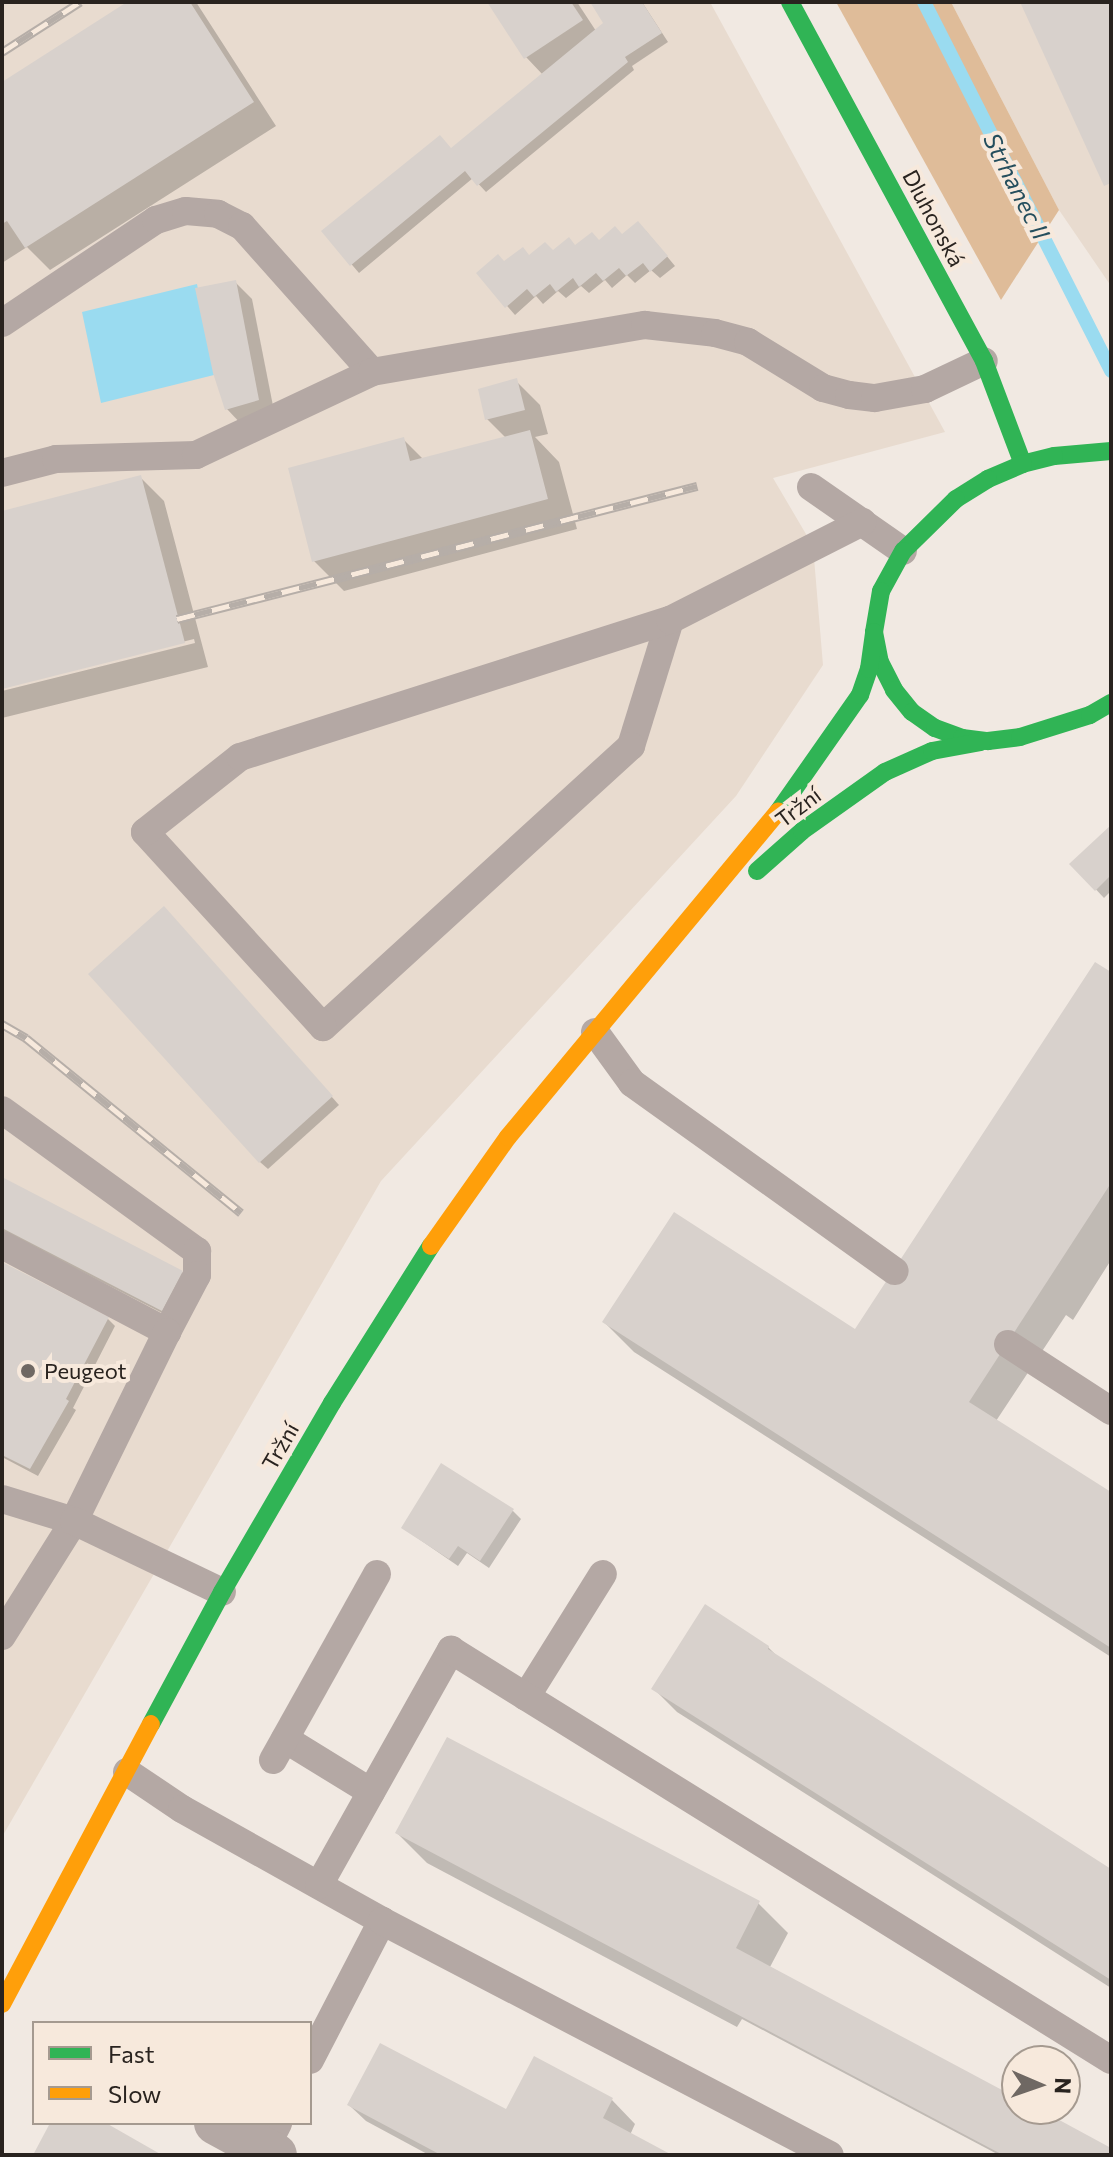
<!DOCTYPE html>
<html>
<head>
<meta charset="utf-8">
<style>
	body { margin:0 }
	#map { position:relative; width:1113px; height:2157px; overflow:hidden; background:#f1e9e2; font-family:Commissioner,sans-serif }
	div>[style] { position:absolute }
	.commercial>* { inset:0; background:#e8dbcf }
	.forest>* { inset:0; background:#dfbc99 }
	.water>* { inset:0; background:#9adbf0 }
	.shadow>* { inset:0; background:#0003 }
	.stream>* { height:14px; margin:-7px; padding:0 7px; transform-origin:7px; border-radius:7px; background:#9adbf0 }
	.building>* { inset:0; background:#d8d1cc }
	.lane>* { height:28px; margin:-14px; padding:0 14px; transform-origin:14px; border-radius:14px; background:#b4a8a4 }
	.street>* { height:44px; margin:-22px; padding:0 22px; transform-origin:22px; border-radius:22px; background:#b4a8a4 }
	.fast>* { height:18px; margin:-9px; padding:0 9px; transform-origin:9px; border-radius:9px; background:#30b455 }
	.slow>* { height:18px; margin:-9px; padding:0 9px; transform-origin:9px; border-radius:9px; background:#ff9f0a }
	.rail>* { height:9px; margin-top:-4.5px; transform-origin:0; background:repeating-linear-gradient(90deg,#f7e9dc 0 18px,#b6aea8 0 36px); box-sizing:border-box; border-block:2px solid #b6aea8 }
	.dots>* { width:22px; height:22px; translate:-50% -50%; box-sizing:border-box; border:4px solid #f7e9dc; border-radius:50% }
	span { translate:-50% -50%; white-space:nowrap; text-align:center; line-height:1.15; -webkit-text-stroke:8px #f7e9dc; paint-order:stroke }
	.street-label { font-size:22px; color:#29231f }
	.poi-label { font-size:22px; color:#29231f }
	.left { translate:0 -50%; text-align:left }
	.water-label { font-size:24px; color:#244e5d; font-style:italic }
	.frame { position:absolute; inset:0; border:4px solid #29231f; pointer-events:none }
	.legend { position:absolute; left:32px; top:2021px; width:280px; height:104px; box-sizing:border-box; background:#f7e9dc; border:2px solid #a59a90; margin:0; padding:10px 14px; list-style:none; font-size:24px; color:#29231f }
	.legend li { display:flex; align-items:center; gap:16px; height:40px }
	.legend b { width:40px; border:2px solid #a59a90 }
	.north { position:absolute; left:1001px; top:2045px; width:80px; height:80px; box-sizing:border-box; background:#f7e9dc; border:2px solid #a59a90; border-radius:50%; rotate:92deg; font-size:22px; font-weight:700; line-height:32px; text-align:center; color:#29231f }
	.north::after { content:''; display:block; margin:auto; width:28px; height:36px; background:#6f6863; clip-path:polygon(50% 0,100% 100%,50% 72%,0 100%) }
</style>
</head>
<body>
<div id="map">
	<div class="commercial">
		<i style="clip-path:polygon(2px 2px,710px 2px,945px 432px,773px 478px,813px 546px,823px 665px,736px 796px,381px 1181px,2px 1837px)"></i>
		<i style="clip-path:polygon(951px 2px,1111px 2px,1111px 286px,1059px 210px)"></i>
	</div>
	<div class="forest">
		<i style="clip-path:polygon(836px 2px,951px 2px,1059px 210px,1001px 300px)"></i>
	</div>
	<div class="water">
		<i style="clip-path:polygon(197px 284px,214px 375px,101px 403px,82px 312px)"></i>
	</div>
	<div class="shadow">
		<i style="clip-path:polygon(131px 2px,196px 2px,276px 126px,50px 270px,27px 247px,2px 263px,2px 84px)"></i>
		<i style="clip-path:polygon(490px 2px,577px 2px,596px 31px,606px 23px,592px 2px,642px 2px,668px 42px,632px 66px,634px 70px,486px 192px,473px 178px,359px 273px,324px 232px,452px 150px,543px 75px,526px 57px)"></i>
		<i style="clip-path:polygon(646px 231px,675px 266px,660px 278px,651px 270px,635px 283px,627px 275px,612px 288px,605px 280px,589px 293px,581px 286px,566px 298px,558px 291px,543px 304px,536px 296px,515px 315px,478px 273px,530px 257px)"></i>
		<i style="clip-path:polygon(235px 282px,252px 299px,275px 416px,243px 426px,227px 409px)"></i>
		<i style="clip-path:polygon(516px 381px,540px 405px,548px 434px,535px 437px,559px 462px,577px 529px,344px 591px,314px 561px,404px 440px,424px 460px,506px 438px,487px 419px)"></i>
		<i style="clip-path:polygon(140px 477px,164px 501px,208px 667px,2px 718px,2px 691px,195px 643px,194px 639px,2px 687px,2px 513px)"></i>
		<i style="clip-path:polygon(1111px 828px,1111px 891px,1104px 898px,1072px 864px)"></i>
		<i style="clip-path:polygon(172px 917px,339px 1105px,268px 1169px,260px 1162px)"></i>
		<i style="clip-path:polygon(1111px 974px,1111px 1260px,1073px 1320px,1066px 1315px,996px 1421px,1111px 1495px,1111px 1657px,634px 1352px,604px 1322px,856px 1331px)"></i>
		<i style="clip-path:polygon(2px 1179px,182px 1272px,190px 1280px,170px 1317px,2px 1231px)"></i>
		<i style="clip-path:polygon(2px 1264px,107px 1318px,115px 1326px,73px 1408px,76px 1410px,38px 1476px,2px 1457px)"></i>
		<i style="clip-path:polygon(513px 1511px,521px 1519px,489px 1568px,467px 1553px,458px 1566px,403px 1528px)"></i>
		<i style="clip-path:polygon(768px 1647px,780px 1659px,1111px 1872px,1111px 1988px,677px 1712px,653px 1688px)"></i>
		<i style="clip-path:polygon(397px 1833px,758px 1903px,788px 1933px,770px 1967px,1017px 2100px,1017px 2109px,1034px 2109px,1111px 2150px,1111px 2155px,999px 2155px,742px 2019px,737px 2027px,427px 1863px)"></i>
		<i style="clip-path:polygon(612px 2100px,635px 2124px,630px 2135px,667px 2155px,429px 2155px,366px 2121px,349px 2105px,506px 2112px)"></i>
	</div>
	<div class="stream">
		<i style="left:924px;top:2px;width:414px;rotate:63.1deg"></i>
	</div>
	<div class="building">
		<i style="clip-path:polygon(127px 2px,190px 2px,254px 102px,25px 248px,7px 221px,2px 224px,2px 82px)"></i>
		<i style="clip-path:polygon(487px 2px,571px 2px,583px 20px,524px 59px)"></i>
		<i style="clip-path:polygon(590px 2px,642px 2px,662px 33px,625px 57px,628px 62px,477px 186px,465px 171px,350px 266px,321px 231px,440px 135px,451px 148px,603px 23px)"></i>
		<i style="clip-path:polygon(1020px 2px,1111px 2px,1111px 183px,1104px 186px)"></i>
		<i style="clip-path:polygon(638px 221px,668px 256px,650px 272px,643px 263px,626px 276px,619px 268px,603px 281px,596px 273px,579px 287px,573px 278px,556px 292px,550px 284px,534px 297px,527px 289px,505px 308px,476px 273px,498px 254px,504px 261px,523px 247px,529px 255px,545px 242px,553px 250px,569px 237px,575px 245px,592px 232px,599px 240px,615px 226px,622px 234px)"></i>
		<i style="clip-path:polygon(236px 280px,259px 400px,225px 410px,213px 373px,195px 288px)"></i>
		<i style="clip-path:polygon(517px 378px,525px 410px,485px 420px,478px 389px)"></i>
		<i style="clip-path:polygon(530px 430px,548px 499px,312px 562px,288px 468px,404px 437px,410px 461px)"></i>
		<i style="clip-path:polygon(141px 475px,185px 643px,2px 689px,2px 511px)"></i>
		<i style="clip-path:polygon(1111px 825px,1111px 875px,1095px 891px,1069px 864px)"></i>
		<i style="clip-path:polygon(164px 906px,333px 1096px,259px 1163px,88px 974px)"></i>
		<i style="clip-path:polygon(1095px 962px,1111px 972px,1111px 1183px,969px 1402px,1111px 1492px,1111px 1648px,602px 1322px,674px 1212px,855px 1329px)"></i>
		<i style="clip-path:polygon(2px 1177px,183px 1271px,162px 1311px,2px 1228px)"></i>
		<i style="clip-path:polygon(2px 1262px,109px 1317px,66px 1399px,69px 1401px,30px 1469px,2px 1455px)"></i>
		<i style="clip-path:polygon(441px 1463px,514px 1509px,480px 1561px,458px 1546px,449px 1559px,401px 1528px)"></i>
		<i style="clip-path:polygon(705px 1604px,769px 1646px,768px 1649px,1111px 1869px,1111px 1980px,651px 1689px)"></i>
		<i style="clip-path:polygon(447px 1737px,760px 1901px,736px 1948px,1017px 2098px,1017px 2109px,1039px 2109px,1111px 2148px,1111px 2155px,1003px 2155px,395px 1833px)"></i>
		<i style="clip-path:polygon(380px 2043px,506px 2109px,534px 2056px,613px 2098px,603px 2118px,672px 2155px,441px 2155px,347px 2105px)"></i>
		<i style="clip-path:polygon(50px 2123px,106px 2123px,162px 2155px,33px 2155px)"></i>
	</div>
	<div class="lane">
		<i style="left:2px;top:323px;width:185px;rotate:-33.8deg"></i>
		<i style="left:156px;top:220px;width:31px;rotate:-17deg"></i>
		<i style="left:186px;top:211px;width:32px;rotate:5deg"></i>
		<i style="left:218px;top:214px;width:27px;rotate:27deg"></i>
		<i style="left:242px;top:226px;width:195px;rotate:48.3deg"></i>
		<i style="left:2px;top:473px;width:56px;rotate:-14.5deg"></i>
		<i style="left:56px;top:459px;width:140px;rotate:-1.6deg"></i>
		<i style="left:196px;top:455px;width:195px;rotate:-25.2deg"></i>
		<i style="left:372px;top:372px;width:277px;rotate:-9.8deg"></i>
		<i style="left:645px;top:325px;width:70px;rotate:6.5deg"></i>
		<i style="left:715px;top:333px;width:34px;rotate:15deg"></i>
		<i style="left:748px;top:342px;width:88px;rotate:31.5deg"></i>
		<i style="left:823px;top:388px;width:27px;rotate:15deg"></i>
		<i style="left:849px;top:395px;width:26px;rotate:7deg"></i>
		<i style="left:875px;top:398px;width:51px;rotate:-10.2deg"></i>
		<i style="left:925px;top:389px;width:65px;rotate:-25.4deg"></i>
		<i style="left:811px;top:487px;width:112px;rotate:34.8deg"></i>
		<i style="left:670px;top:620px;width:132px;rotate:107.2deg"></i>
		<i style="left:631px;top:746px;width:417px;rotate:137.6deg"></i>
		<i style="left:323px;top:1027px;width:264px;rotate:-132.4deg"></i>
		<i style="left:145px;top:832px;width:121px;rotate:-38.3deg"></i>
		<i style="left:240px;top:757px;width:451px;rotate:-17.7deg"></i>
		<i style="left:670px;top:620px;width:216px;rotate:-27deg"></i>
		<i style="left:595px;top:1032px;width:63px;rotate:54deg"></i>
		<i style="left:632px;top:1083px;width:323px;rotate:35.6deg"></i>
		<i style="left:2px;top:1110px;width:241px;rotate:35.9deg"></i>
		<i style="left:197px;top:1251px;width:24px;rotate:90deg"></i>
		<i style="left:197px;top:1275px;width:64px;rotate:117.8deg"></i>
		<i style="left:2px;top:1245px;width:187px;rotate:27.8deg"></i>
		<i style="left:167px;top:1332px;width:211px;rotate:116.2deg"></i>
		<i style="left:74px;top:1521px;width:136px;rotate:122.1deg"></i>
		<i style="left:1008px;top:1344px;width:123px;rotate:33deg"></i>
		<i style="left:2px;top:1499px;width:75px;rotate:17deg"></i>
		<i style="left:74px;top:1521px;width:164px;rotate:25.6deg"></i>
		<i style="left:526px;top:1697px;width:145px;rotate:-58deg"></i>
		<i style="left:285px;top:1739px;width:101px;rotate:31.6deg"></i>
		<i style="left:273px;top:1760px;width:213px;rotate:-60.8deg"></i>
		<i style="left:127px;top:1772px;width:66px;rotate:33.9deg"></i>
		<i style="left:182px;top:1809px;width:229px;rotate:29.2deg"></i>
		<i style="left:319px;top:1885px;width:270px;rotate:-60.7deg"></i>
		<i style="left:451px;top:1650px;width:777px;rotate:31.85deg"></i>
		<i style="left:310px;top:2060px;width:157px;rotate:-62.6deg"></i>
		<i style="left:382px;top:1921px;width:505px;rotate:27.58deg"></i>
		<i style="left:265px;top:2149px;width:29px;rotate:-63deg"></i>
	</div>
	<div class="street">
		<i style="left:216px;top:2123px;width:67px;rotate:28.5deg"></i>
	</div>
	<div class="fast">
		<i style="left:790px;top:2px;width:408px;rotate:61.6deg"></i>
		<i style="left:984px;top:361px;width:110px;rotate:69.3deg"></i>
		<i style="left:1111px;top:451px;width:57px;rotate:175deg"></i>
		<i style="left:1054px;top:456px;width:32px;rotate:166deg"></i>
		<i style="left:1023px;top:464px;width:38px;rotate:157deg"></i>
		<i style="left:988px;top:479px;width:38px;rotate:148deg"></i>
		<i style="left:956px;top:499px;width:74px;rotate:135.5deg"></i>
		<i style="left:903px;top:551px;width:46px;rotate:118.8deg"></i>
		<i style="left:881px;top:591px;width:42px;rotate:99.7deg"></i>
		<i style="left:874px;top:632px;width:31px;rotate:79deg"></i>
		<i style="left:880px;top:662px;width:31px;rotate:63deg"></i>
		<i style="left:894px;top:690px;width:28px;rotate:51deg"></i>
		<i style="left:912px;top:712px;width:28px;rotate:35deg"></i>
		<i style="left:935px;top:728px;width:29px;rotate:20deg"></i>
		<i style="left:962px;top:738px;width:26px;rotate:7deg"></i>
		<i style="left:988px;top:741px;width:32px;rotate:-7deg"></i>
		<i style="left:1020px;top:737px;width:73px;rotate:-17.4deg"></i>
		<i style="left:1090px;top:715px;width:24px;rotate:-30deg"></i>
		<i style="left:778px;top:812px;width:143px;rotate:-55deg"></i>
		<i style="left:860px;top:695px;width:28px;rotate:-71deg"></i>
		<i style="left:869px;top:669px;width:37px;rotate:-82deg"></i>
		<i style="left:757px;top:871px;width:60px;rotate:-41.6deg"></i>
		<i style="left:802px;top:831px;width:102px;rotate:-35.4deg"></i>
		<i style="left:885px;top:772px;width:51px;rotate:-24.1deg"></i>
		<i style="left:932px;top:751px;width:50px;rotate:-10.4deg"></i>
		<i style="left:151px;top:1724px;width:150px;rotate:-61.7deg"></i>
		<i style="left:222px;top:1592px;width:219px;rotate:-59.8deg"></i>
		<i style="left:332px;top:1403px;width:186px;rotate:-57.8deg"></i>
	</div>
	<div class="slow">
		<i style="left:431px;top:1246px;width:133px;rotate:-54.8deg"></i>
		<i style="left:508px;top:1137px;width:423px;rotate:-50.3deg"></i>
		<i style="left:2px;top:2004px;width:317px;rotate:-62deg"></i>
	</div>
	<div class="rail">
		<i style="left:2px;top:52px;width:93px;rotate:-32.7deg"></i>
		<i style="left:177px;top:619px;width:537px;rotate:-14.35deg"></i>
		<i style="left:2px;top:1024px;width:28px;rotate:30deg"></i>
		<i style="left:26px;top:1038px;width:277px;rotate:39.1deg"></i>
	</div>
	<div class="dots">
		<i style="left:28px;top:1371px;background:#6f6863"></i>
	</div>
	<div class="street-label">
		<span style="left:934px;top:218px;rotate:62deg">Dluhonská</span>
		<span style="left:798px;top:807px;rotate:-37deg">Tržní</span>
		<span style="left:280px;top:1446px;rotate:-60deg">Tržní</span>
	</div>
	<div class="poi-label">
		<span class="left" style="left:44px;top:1371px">Peugeot</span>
	</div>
	<div class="water-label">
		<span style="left:1017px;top:186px;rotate:63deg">Strhanec II</span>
	</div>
	<div class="frame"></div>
	<ul class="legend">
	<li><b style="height:10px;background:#30b455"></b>Fast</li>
	<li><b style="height:10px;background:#ff9f0a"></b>Slow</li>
	</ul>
	<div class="north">N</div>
</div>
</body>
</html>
